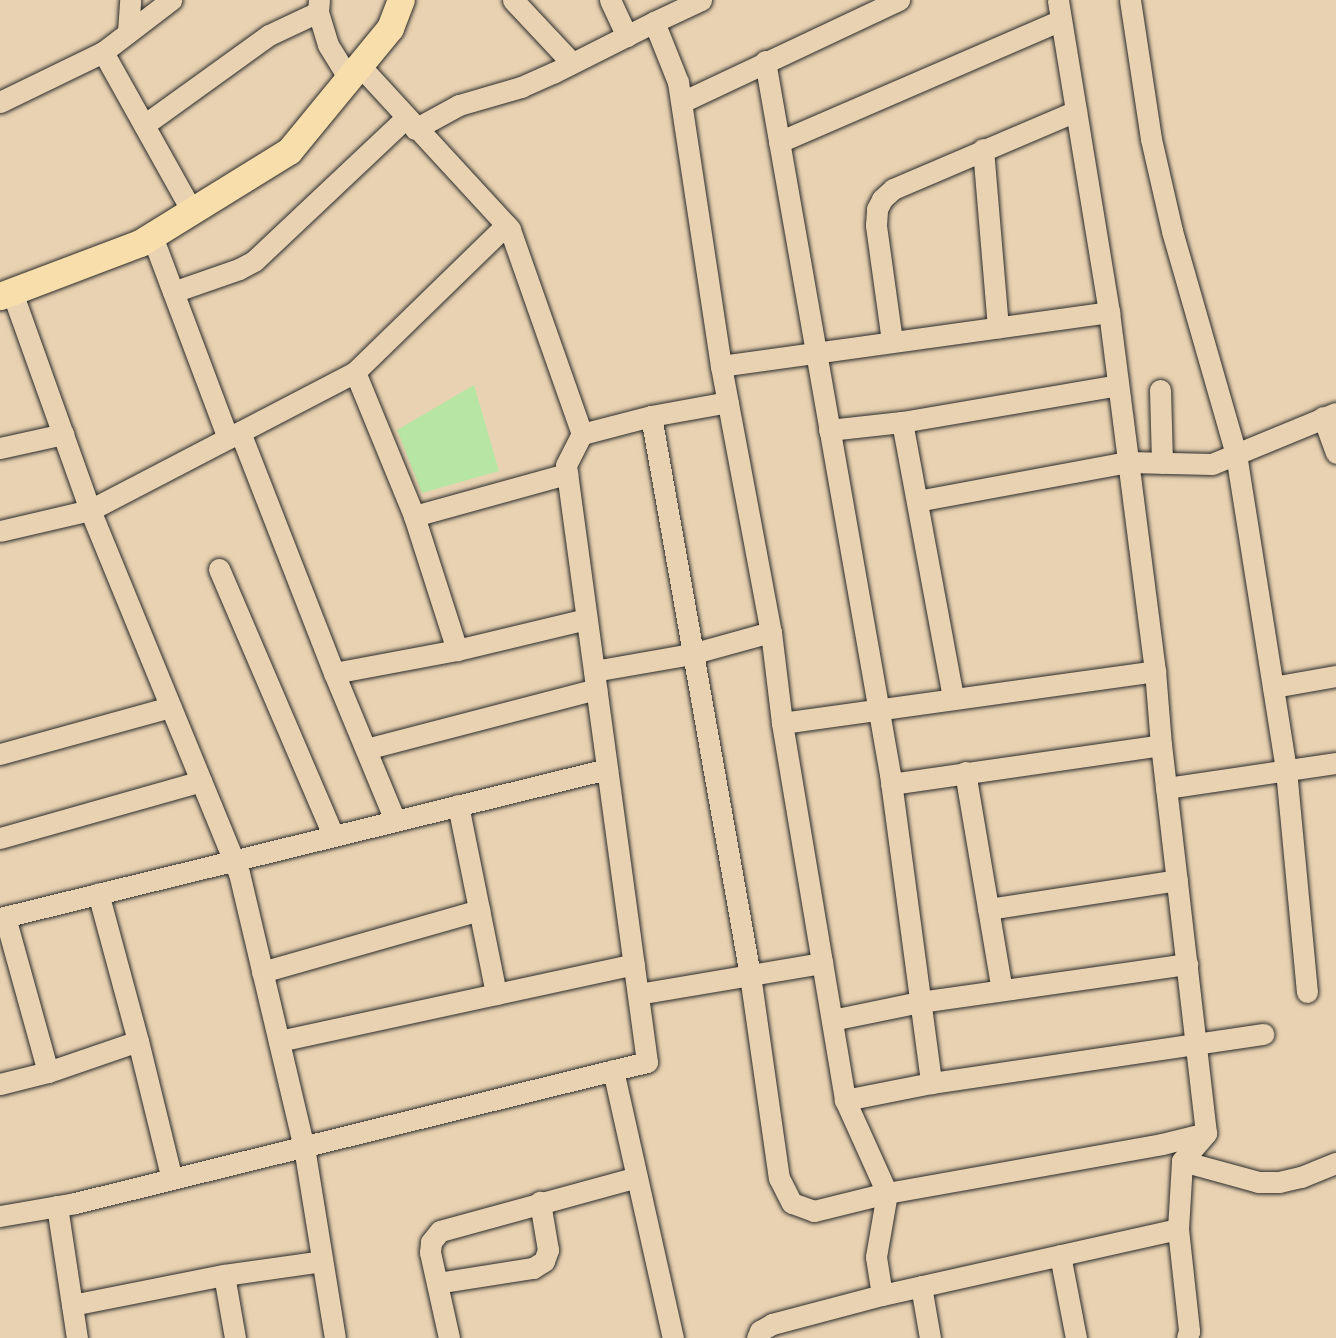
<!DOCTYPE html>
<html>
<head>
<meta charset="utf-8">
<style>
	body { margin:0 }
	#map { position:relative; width:1336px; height:1338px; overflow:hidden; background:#e9d2b1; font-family:Pangolin,sans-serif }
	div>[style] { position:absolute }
	.green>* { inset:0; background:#b6e5a4 }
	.roads { filter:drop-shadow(0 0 2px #2b2b2b) drop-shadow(0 0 2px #2b2b2b) }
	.minor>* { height:21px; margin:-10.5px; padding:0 10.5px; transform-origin:10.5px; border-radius:10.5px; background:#e9d2b1 }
	.major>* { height:27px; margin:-13.5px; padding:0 13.5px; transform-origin:13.5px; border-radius:13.5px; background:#f8deab }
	span { translate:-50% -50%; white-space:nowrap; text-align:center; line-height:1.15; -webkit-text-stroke:4.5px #e9d2b1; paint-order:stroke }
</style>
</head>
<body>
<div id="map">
	<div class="green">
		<i style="clip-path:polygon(474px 385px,499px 471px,422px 493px,397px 430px)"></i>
	</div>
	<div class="roads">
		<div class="minor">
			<i style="left:319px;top:0;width:12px;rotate:95deg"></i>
			<i style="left:318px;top:12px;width:34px;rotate:73deg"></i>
			<i style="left:328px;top:45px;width:39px;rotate:58deg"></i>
			<i style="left:513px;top:0;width:86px;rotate:46.9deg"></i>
			<i style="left:610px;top:0;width:40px;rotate:65deg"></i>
			<i style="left:1130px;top:0;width:141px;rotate:81.4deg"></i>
			<i style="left:1151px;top:139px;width:94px;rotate:77.1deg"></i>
			<i style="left:1172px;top:231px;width:232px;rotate:74deg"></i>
			<i style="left:1236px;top:454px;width:320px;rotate:81deg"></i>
			<i style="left:1286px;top:770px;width:223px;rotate:84.6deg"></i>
			<i style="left:654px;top:22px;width:52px;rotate:-25.1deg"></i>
			<i style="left:128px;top:32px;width:32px;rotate:-86deg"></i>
			<i style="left:103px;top:52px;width:182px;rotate:60.8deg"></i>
			<i style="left:765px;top:61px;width:724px;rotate:80.06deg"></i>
			<i style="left:890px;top:774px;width:312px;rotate:82.4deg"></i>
			<i style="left:931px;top:1083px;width:88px;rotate:168.8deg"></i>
			<i style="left:0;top:102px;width:114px;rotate:-25.9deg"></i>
			<i style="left:103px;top:52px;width:86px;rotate:-37.4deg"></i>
			<i style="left:682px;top:102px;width:240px;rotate:-25.2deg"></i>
			<i style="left:144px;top:125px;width:154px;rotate:-35.8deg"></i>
			<i style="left:269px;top:35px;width:54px;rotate:-25.1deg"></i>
			<i style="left:415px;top:129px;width:50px;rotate:-28.6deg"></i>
			<i style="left:459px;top:105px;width:65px;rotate:-16.2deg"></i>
			<i style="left:521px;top:87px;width:35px;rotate:-24deg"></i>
			<i style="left:553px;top:73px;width:113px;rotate:-26.8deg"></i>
			<i style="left:654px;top:22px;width:65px;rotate:68.2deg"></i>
			<i style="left:678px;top:82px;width:287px;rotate:81.4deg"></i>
			<i style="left:721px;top:366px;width:271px;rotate:79.4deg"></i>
			<i style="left:771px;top:632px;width:92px;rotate:83.1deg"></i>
			<i style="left:782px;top:723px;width:382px;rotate:80.5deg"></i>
			<i style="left:845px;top:1100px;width:102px;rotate:65.7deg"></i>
			<i style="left:887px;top:1193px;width:65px;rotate:99.8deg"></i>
			<i style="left:876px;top:1257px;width:38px;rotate:81deg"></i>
			<i style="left:882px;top:1295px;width:303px;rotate:-12.6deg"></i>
			<i style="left:1178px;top:1229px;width:68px;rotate:-86.6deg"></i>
			<i style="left:1182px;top:1161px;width:37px;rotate:-49deg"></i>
			<i style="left:779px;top:142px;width:307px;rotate:-23.4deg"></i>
			<i style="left:983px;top:149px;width:179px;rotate:85.2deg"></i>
			<i style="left:152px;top:236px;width:216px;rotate:69.4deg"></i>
			<i style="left:12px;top:292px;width:232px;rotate:70.3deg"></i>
			<i style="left:90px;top:510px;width:392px;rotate:67.7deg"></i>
			<i style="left:239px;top:873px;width:282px;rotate:76.7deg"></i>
			<i style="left:304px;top:1147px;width:193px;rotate:80.8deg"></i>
			<i style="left:173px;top:292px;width:70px;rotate:-19.2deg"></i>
			<i style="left:239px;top:269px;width:17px;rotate:-28deg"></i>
			<i style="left:254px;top:261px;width:209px;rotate:-43.3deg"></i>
			<i style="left:892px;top:341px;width:117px;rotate:-97.9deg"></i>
			<i style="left:876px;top:225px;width:16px;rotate:-86deg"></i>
			<i style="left:877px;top:209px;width:11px;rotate:-63deg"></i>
			<i style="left:882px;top:199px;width:15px;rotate:-42deg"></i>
			<i style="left:893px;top:189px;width:199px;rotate:-23.1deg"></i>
			<i style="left:721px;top:366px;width:392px;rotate:-7.9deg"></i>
			<i style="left:355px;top:372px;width:156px;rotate:67.7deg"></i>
			<i style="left:414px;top:516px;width:159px;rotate:-15.4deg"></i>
			<i style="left:1160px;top:390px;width:73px;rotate:88.4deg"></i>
			<i style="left:651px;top:416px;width:78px;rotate:-10.3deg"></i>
			<i style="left:1323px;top:417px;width:38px;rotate:70deg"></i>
			<i style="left:902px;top:422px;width:280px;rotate:79.5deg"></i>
			<i style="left:829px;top:430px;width:73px;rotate:-6.3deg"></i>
			<i style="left:902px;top:422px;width:219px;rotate:-9.7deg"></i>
			<i style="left:240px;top:432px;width:259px;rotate:68.7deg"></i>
			<i style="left:334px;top:673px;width:159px;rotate:67.5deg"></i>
			<i style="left:582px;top:434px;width:71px;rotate:-14.6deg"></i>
			<i style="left:651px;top:416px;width:568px;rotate:79.96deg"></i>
			<i style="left:750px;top:975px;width:205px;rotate:81.9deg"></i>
			<i style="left:779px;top:1178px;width:28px;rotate:63deg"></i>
			<i style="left:792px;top:1203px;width:23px;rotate:20deg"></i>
			<i style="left:814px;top:1211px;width:75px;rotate:-13.9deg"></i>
			<i style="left:887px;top:1193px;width:279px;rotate:-10.1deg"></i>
			<i style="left:1162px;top:1144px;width:45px;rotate:-14deg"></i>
			<i style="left:1206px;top:1133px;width:391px;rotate:-96.6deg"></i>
			<i style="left:1161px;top:745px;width:74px;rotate:-94.6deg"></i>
			<i style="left:1155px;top:671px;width:362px;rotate:-97.3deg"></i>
			<i style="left:1109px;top:312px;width:316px;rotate:-99.3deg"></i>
			<i style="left:0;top:448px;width:65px;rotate:-12.5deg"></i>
			<i style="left:917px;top:501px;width:215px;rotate:-10.5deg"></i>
			<i style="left:1128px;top:462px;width:84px;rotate:1.4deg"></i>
			<i style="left:1212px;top:464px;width:134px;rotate:-22.4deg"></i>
			<i style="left:414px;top:516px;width:141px;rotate:72.2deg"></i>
			<i style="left:0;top:531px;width:92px;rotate:-13.1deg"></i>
			<i style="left:90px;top:510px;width:299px;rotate:-27.5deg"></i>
			<i style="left:355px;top:372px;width:211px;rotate:-44.2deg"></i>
			<i style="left:219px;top:569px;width:289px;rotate:66.8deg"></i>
			<i style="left:594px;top:671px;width:98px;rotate:-9.9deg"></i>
			<i style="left:691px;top:654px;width:83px;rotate:-15.4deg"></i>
			<i style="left:334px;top:673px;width:125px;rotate:-10.6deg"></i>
			<i style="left:457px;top:650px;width:133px;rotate:-13.5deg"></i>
			<i style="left:1273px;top:687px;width:64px;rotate:-9.9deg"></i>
			<i style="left:782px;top:723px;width:377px;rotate:-7.9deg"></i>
			<i style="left:366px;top:749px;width:238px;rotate:-14.6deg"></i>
			<i style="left:0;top:754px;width:177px;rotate:-15.4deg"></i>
			<i style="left:965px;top:772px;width:221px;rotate:80.4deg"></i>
			<i style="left:891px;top:784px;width:273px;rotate:-8.2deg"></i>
			<i style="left:1166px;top:788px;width:172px;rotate:-8.4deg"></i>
			<i style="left:458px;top:805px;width:193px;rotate:78.6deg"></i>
			<i style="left:0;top:838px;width:209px;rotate:-15.8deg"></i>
			<i style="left:988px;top:909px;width:191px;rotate:-8.7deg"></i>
			<i style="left:5px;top:917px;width:161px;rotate:74.5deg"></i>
			<i style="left:0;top:918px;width:625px;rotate:-13.79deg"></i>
			<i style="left:262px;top:972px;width:226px;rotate:-15.9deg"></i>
			<i style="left:638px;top:994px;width:187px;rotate:-9.6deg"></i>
			<i style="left:832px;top:1020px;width:90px;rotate:-11.6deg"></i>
			<i style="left:920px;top:1002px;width:270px;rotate:-8.1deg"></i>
			<i style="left:138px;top:1041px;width:142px;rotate:76.2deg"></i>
			<i style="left:279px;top:1041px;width:363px;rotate:-12.2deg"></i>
			<i style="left:613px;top:1070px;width:275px;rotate:77.4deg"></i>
			<i style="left:931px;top:1083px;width:336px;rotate:-8.4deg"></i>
			<i style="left:0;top:1084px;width:49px;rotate:-14deg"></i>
			<i style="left:48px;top:1072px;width:95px;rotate:-19deg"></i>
			<i style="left:138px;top:1041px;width:153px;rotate:-105.1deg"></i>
			<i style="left:1182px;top:1161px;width:79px;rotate:15.4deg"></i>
			<i style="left:1258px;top:1182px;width:21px"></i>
			<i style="left:1279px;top:1182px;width:23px;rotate:-13deg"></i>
			<i style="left:1301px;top:1177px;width:38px;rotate:-22deg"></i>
			<i style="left:57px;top:1206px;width:134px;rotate:81.4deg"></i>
			<i style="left:0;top:1216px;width:76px;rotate:-9.8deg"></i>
			<i style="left:75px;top:1203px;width:589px;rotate:-13.85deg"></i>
			<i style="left:647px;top:1062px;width:602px;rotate:-97.73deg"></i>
			<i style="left:566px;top:465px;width:35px;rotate:-63deg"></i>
			<i style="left:582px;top:434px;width:217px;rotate:-109.4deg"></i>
			<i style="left:510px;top:229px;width:223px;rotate:-132.6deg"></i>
			<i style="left:1178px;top:1229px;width:103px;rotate:83.8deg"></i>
			<i style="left:1189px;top:1331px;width:7px;rotate:106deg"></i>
			<i style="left:1060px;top:1255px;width:85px;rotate:79.1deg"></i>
			<i style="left:224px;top:1275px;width:64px;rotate:80.1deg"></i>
			<i style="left:437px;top:1283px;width:97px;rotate:-8.9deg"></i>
			<i style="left:533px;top:1268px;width:13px;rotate:-32deg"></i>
			<i style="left:544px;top:1261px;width:12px;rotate:-70deg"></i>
			<i style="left:548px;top:1250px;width:49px;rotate:-99.5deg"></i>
			<i style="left:921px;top:1286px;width:53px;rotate:80.2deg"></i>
			<i style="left:72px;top:1305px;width:155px;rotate:-11.2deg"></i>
			<i style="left:224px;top:1275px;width:99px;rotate:-8.1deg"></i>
			<i style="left:449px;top:1338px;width:88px;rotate:-102.5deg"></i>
			<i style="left:430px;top:1252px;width:10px;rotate:-84deg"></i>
			<i style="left:431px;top:1242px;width:14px;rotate:-51deg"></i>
			<i style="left:440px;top:1231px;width:204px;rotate:-15.3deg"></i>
			<i style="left:757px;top:1338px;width:8px;rotate:-67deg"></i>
			<i style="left:760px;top:1331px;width:14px;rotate:-30deg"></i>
			<i style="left:772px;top:1324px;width:114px;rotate:-14.8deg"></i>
		</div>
		<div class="major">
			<i style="left:0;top:296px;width:150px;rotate:-20.7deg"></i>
			<i style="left:140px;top:243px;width:175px;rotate:-31.7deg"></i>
			<i style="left:289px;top:151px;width:159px;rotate:-50.6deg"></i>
			<i style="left:390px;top:28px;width:30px;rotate:-69deg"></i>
		</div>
	</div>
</div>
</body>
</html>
